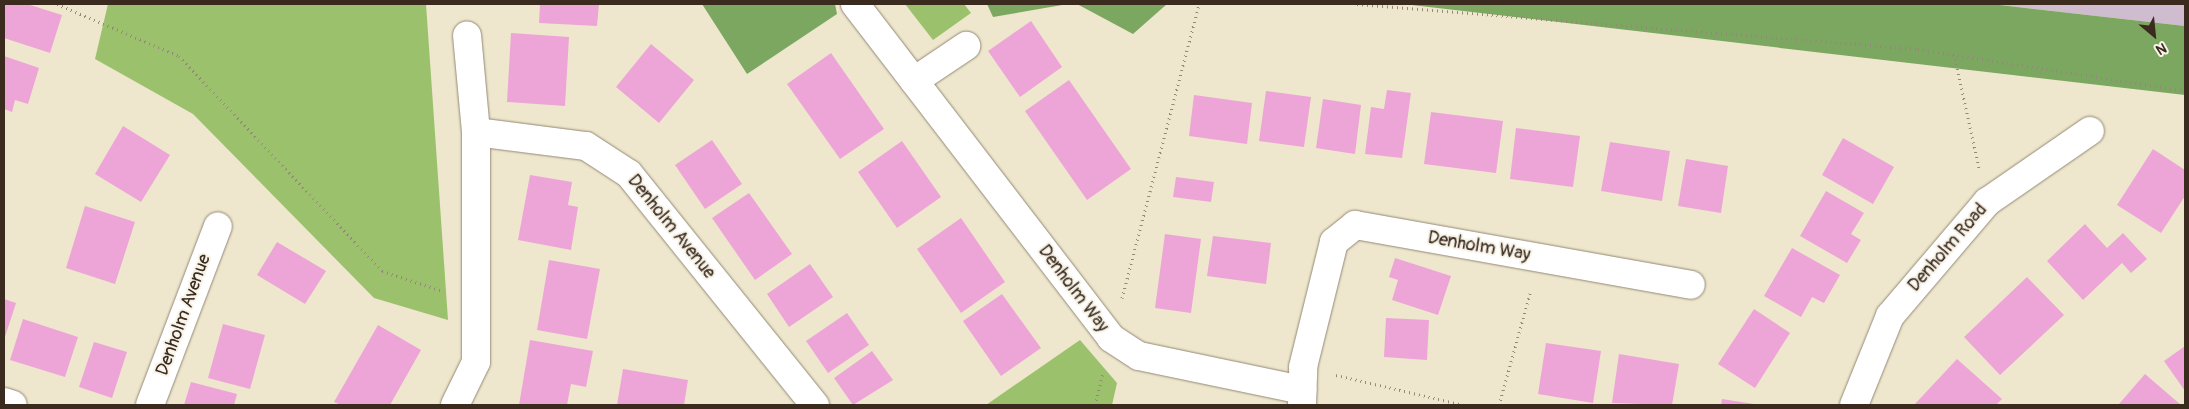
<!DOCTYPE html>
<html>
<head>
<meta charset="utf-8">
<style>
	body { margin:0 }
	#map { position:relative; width:2189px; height:409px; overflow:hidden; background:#eee7cd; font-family:Pangolin,sans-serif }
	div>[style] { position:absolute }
	.industrial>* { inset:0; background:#cfbdcf }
	.green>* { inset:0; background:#9bc16c }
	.forest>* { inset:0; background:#7ca760 }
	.building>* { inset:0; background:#eda5d7 }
	.path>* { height:3px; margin-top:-1.5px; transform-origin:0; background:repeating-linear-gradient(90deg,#948876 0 1px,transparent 0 5px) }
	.roads { filter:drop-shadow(0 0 1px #948876) drop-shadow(0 0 1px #948876) }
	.minor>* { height:28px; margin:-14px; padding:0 14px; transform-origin:14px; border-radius:14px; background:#fff }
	span { translate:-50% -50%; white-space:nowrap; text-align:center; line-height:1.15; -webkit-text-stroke:4px #f7f3e8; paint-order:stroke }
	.street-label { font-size:18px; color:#3b2a1e }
	.frame { position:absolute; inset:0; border:5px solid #3b2a1e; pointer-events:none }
	.north { position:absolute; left:2129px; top:10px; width:50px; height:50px; -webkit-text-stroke:4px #f7f3e8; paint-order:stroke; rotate:152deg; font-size:14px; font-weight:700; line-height:20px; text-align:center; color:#3b2a1e }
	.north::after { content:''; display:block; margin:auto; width:18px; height:22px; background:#3b2a1e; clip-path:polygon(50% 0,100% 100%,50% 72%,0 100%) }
</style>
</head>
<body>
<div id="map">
	<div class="industrial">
		<i style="clip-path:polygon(1991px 4px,2185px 4px,2185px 26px)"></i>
	</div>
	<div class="green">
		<i style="clip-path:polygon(108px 4px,426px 4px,448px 320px,374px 298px,193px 114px,95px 59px)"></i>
		<i style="clip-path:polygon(905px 4px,964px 4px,971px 13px,933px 40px)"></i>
		<i style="clip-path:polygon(1080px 340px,1117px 383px,1112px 405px,986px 405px)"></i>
	</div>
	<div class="forest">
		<i style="clip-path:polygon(702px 4px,835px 4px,837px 14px,747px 74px)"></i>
		<i style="clip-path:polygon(987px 4px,1068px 4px,993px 17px)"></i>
		<i style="clip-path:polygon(1077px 4px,1167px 4px,1133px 34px)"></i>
		<i style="clip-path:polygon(1403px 4px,1991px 4px,2185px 26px,2185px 95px)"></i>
	</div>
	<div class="building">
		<i style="clip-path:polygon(5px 4px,27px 4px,62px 15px,50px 53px,4px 38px)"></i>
		<i style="clip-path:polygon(540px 4px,599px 4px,597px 26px,539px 23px)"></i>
		<i style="clip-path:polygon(1031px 21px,1062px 67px,1020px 97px,988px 51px)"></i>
		<i style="clip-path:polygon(511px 33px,569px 37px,565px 106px,507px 102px)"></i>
		<i style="clip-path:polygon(651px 44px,694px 80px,659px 123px,616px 87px)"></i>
		<i style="clip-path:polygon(831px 53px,884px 129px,840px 159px,787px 84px)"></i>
		<i style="clip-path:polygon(4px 56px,39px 68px,28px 104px,15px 100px,12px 112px,4px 109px)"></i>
		<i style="clip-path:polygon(1069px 80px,1131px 169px,1087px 200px,1025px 111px)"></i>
		<i style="clip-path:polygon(1387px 90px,1411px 93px,1402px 158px,1365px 154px,1371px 107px,1384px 109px)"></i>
		<i style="clip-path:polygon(1266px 91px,1311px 97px,1304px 147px,1259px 141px)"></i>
		<i style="clip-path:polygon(1194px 95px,1252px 103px,1247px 144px,1189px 136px)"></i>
		<i style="clip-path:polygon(1323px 99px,1361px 105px,1355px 154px,1316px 148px)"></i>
		<i style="clip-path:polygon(1431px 112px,1503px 121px,1496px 173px,1424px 164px)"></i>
		<i style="clip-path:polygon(123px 126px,170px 155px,141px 202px,95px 174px)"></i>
		<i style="clip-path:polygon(1516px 128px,1580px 136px,1573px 187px,1510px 179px)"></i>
		<i style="clip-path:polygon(1843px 138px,1894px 167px,1873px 204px,1822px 175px)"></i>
		<i style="clip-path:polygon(712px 140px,742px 184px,705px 209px,675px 165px)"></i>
		<i style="clip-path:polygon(902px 141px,941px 197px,897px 228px,858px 172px)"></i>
		<i style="clip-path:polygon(1610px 142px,1670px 151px,1662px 201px,1601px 191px)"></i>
		<i style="clip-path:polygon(2153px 149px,2185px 170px,2185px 196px,2161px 233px,2117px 205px)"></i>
		<i style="clip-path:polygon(1686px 159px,1728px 166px,1721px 213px,1678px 206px)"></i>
		<i style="clip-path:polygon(530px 175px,572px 182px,568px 205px,578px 207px,571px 250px,518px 240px)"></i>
		<i style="clip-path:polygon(1176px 177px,1214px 182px,1211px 202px,1173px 197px)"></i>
		<i style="clip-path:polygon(1826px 191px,1864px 213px,1851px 234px,1861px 240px,1847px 263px,1800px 236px)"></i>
		<i style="clip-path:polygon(749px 193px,792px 254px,755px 280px,712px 218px)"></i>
		<i style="clip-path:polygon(85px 206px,135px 222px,115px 284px,66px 268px)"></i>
		<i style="clip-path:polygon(961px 218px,1005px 282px,961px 313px,917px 249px)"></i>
		<i style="clip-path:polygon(2085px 224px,2107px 248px,2123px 233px,2147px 259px,2131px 273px,2122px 263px,2083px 300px,2047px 261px)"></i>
		<i style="clip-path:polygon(1165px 234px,1201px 239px,1191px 313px,1155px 308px)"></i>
		<i style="clip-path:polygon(1213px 236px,1271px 243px,1266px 284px,1207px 276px)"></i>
		<i style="clip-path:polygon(277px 242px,326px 271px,305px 304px,257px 275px)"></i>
		<i style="clip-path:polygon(1792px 248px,1840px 275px,1824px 303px,1812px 297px,1801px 317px,1764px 296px)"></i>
		<i style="clip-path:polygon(1395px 258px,1451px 276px,1438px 315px,1392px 300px,1398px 280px,1389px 277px)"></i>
		<i style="clip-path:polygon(549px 260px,600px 269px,587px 339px,537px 330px)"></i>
		<i style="clip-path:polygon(810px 264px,833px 297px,789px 327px,767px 294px)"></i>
		<i style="clip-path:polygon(2027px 277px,2064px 315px,2000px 375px,1964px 337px)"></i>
		<i style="clip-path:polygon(1002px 294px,1041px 348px,1001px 376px,963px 321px)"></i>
		<i style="clip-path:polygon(4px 299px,16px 303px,4px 340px)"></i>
		<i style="clip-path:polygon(1754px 309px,1790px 333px,1755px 388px,1718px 364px)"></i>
		<i style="clip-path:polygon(847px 313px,869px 345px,828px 373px,806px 341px)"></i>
		<i style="clip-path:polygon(1386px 318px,1429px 320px,1427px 360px,1384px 357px)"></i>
		<i style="clip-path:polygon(23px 319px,78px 337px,65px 377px,10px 360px)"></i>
		<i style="clip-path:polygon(223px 324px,265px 335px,250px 389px,208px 378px)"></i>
		<i style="clip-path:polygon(378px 325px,421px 350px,390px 405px,341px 405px,334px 402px)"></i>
		<i style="clip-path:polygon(530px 340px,593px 351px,586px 387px,571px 384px,567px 405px,519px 405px)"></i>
		<i style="clip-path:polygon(94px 342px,127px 352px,112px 398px,79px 387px)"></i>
		<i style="clip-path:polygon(1546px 343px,1601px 351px,1593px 403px,1538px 394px)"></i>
		<i style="clip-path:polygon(2185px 346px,2185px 391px,2164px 361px)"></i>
		<i style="clip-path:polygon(872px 351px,893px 380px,853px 405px,834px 378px)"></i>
		<i style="clip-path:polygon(1619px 354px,1679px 364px,1672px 405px,1612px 403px)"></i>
		<i style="clip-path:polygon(1957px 359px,2002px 399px,1996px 405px,1914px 405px)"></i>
		<i style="clip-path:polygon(623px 369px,688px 380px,684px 405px,617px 405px)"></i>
		<i style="clip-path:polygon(2145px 374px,2181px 405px,2119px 404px)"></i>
		<i style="clip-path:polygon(191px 382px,237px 394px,234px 405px,184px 405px)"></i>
		<i style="clip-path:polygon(1722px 399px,1754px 404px,1754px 405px,1721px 405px)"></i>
	</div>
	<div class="path">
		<i style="left:57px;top:4px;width:133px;rotate:23.1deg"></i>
		<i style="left:179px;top:56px;width:296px;rotate:46.6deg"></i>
		<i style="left:382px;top:271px;width:64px;rotate:18.2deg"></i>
		<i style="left:1357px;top:4px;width:563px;rotate:4.59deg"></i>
		<i style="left:1918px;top:49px;width:270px;rotate:8.9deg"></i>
		<i style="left:1954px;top:54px;width:117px;rotate:77.6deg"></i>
		<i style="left:1122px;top:298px;width:304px;rotate:-75.3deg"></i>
		<i style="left:1336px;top:375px;width:131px;rotate:13.2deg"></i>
		<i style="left:1095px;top:405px;width:34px;rotate:-76deg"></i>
		<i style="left:1499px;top:405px;width:119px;rotate:-74.5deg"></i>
	</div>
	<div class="roads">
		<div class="minor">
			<i style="left:855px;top:4px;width:421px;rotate:52.5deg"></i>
			<i style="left:1111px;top:338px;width:33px;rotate:33deg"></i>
			<i style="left:1139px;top:356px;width:167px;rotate:11.8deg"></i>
			<i style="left:914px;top:81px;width:63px;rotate:-33.9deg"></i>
			<i style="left:476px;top:132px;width:111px;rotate:7.3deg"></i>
			<i style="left:586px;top:146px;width:51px;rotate:33.1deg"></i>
			<i style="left:629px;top:174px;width:297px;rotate:51.2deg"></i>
			<i style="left:4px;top:402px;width:9px;rotate:18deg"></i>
			<i style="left:150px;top:405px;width:191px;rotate:-69.2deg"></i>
			<i style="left:455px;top:405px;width:48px;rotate:-64deg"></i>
			<i style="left:476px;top:362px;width:230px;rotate:-90deg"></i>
			<i style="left:476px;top:132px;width:97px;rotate:-95.3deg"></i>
			<i style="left:1302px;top:405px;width:38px;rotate:-88deg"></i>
			<i style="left:1303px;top:367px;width:129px;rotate:-76.1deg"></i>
			<i style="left:1334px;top:242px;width:27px;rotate:-39deg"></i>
			<i style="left:1355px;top:225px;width:341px;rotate:10.1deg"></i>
			<i style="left:1854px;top:405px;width:96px;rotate:-68deg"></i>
			<i style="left:1890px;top:316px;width:150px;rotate:-49.6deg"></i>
			<i style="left:1987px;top:202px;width:125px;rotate:-34.6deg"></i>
		</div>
	</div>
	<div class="street-label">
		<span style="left:671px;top:227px;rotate:51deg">Denholm Avenue</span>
		<span style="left:1479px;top:247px;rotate:10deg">Denholm Way</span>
		<span style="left:1948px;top:248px;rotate:-49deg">Denholm Road</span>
		<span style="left:1073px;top:289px;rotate:53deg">Denholm Way</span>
		<span style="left:184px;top:315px;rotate:-70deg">Denholm Avenue</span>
	</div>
	<div class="frame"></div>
	<div class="north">N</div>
</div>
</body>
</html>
